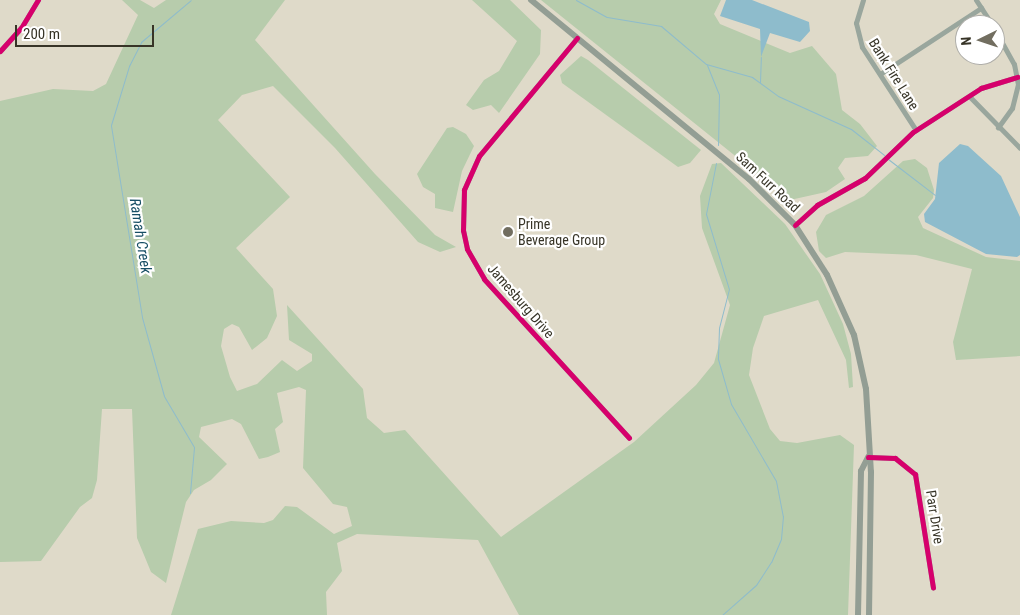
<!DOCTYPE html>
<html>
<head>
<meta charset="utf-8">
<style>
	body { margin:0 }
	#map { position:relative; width:1020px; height:615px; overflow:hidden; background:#dfdac9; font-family:"Roboto Condensed",sans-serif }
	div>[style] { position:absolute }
	.green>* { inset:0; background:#b7ccac }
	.water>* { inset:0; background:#8ebccc }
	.stream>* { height:1px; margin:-0.5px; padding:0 0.5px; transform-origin:0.5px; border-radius:0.5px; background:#8ebccc }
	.minor>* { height:5px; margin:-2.5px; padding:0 2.5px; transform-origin:2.5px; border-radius:2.5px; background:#99a69d }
	.major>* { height:6px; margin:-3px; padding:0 3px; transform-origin:3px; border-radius:3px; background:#939e94 }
	.cycleway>* { height:5px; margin:-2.5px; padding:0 2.5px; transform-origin:2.5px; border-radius:2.5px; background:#d6006c }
	.dots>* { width:14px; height:14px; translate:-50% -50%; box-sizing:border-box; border:2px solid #fff; border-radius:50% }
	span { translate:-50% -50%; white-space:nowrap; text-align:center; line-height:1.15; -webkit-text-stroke:4.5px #fff; paint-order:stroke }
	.street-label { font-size:14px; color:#373427 }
	.poi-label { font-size:14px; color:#373427 }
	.left { translate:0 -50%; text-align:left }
	.water-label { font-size:15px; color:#174e65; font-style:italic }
	.north { position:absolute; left:955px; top:15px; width:50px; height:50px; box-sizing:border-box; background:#fff; border:1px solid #afaea9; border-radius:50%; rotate:266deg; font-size:14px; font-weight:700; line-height:20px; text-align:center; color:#373427 }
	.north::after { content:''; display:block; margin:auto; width:18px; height:22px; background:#726e60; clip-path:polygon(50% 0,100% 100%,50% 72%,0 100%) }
	.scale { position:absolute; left:15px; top:25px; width:139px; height:22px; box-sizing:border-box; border:2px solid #373427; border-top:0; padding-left:6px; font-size:15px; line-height:18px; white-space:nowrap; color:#373427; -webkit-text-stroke:4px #fff; paint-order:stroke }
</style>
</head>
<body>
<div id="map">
	<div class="green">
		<i style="clip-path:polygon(122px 0,140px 0,154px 8px,166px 0,285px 0,255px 40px,375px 174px,435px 235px,456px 247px,440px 252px,418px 242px,335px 148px,273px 86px,242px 95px,218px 120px,290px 197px,236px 248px,273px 289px,277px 316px,267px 338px,252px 350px,239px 327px,232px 324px,224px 329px,221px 346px,230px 377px,237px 391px,257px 384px,282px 360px,297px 371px,312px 361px,312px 354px,289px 340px,287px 305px,363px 389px,367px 418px,384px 433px,405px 430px,501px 537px,634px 442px,696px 385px,714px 363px,730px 305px,702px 228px,700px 196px,712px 164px,721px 163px,785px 224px,820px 274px,843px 324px,851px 354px,853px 387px,849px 388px,846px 360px,818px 300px,764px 316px,753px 348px,749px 375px,770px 429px,780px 441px,797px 443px,840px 435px,854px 445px,848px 615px,519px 615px,478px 540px,357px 534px,337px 543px,342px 571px,326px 592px,327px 615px,171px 615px,198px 529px,231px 521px,264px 523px,273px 520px,285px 506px,297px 507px,334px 534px,352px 526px,347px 507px,333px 504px,303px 468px,306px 390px,299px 387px,277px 393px,283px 422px,275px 429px,280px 452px,268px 457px,259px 459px,241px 424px,232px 419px,201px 427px,199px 437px,227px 464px,211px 480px,194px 490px,186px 502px,166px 583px,151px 572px,137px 538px,132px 409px,102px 409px,97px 480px,92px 498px,80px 507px,41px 561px,0 562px,0 101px,53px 89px,93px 91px,106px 84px,138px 15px)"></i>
		<i style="clip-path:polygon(472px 0,510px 0,541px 30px,540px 54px,499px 113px,491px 105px,473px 110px,466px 105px,484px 80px,499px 71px,517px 41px)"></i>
		<i style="clip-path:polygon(541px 0,721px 0,714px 14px,720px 24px,790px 53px,812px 46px,836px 74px,842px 110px,860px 124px,877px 146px,868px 156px,845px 158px,838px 168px,845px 179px,826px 192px,790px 200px)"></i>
		<i style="clip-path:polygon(581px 56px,588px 60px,701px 150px,690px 163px,678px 167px,562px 83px,560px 75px)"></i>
		<i style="clip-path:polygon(453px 127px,466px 134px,474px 146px,462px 171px,453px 212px,435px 208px,435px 194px,423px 187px,417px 174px,447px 128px)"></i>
		<i style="clip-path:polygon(915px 159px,927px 168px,934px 190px,933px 198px,918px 217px,923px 228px,986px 257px,1020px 261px,1020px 356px,956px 360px,953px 342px,972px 269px,916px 255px,845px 252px,826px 258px,819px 251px,816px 232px,826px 215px,864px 196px,903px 161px)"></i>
	</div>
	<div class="water">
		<i style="clip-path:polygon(726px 0,752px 0,809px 22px,810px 31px,800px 42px,770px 33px,761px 57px,760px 29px,720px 16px)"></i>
		<i style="clip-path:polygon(960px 144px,968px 146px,1001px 176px,1020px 217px,1020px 255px,1017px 257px,986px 254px,925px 222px,924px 214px,935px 199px,939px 163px)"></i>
	</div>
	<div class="stream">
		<i style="left:576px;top:0;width:35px;rotate:29deg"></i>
		<i style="left:607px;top:17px;width:55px;rotate:9.5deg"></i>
		<i style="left:661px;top:26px;width:59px;rotate:40.2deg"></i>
		<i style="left:706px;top:64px;width:48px;rotate:15.8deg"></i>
		<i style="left:752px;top:77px;width:32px;rotate:36deg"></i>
		<i style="left:778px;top:96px;width:80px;rotate:24.3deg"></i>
		<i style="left:851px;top:129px;width:42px;rotate:38.2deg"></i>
		<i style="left:707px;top:65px;width:31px;rotate:68deg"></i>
		<i style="left:719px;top:94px;width:51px;rotate:91.1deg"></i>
		<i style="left:760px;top:82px;width:25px;rotate:-88deg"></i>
		<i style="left:888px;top:159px;width:59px;rotate:37.5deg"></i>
		<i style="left:716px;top:163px;width:52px;rotate:101.1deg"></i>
		<i style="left:706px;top:214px;width:78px;rotate:73deg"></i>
		<i style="left:729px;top:289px;width:40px;rotate:104.4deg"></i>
		<i style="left:719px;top:328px;width:31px;rotate:92deg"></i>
		<i style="left:718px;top:359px;width:47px;rotate:73.9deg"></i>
		<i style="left:731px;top:404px;width:89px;rotate:59.7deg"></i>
		<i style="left:776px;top:481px;width:36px;rotate:79deg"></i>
		<i style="left:783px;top:516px;width:23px;rotate:95deg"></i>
		<i style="left:781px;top:539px;width:25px;rotate:113deg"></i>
		<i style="left:771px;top:562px;width:27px;rotate:123deg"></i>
		<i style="left:756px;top:585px;width:45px;rotate:138.6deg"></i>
		<i style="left:190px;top:493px;width:46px;rotate:-85deg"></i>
		<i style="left:194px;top:447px;width:59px;rotate:-120.5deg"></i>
		<i style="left:164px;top:396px;width:82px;rotate:-105.6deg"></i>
		<i style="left:142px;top:317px;width:194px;rotate:-99.2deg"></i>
		<i style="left:111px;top:125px;width:62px;rotate:-73deg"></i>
		<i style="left:129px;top:66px;width:27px;rotate:-63deg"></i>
		<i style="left:141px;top:42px;width:65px;rotate:-40deg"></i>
	</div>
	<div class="minor">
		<i style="left:863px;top:0;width:24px;rotate:107deg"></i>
		<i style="left:856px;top:23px;width:25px;rotate:76deg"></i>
		<i style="left:862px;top:47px;width:99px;rotate:57deg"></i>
		<i style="left:976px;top:0;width:30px;rotate:57deg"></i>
		<i style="left:995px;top:30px;width:39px;rotate:61deg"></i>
		<i style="left:1014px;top:64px;width:20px;rotate:79deg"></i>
		<i style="left:1018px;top:84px;width:25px;rotate:104deg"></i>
		<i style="left:1012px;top:108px;width:24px;rotate:126deg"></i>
		<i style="left:577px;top:38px;width:153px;rotate:129.7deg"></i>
		<i style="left:479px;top:156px;width:37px;rotate:114deg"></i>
		<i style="left:464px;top:190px;width:40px;rotate:91.4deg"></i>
		<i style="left:463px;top:230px;width:19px;rotate:78deg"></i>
		<i style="left:467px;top:249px;width:34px;rotate:60deg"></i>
		<i style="left:484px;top:279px;width:215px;rotate:47.6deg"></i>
		<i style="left:0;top:51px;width:31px;rotate:-48deg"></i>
		<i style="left:21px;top:28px;width:33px;rotate:-59deg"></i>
		<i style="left:880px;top:74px;width:121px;rotate:-33.2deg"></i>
		<i style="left:970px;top:97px;width:71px;rotate:45.6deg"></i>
		<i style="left:795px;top:225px;width:30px;rotate:-42deg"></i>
		<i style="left:817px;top:205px;width:55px;rotate:-29.4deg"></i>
		<i style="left:865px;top:178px;width:66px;rotate:-43.8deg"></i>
		<i style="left:913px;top:132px;width:81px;rotate:-32.9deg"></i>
		<i style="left:981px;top:88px;width:38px;rotate:-17deg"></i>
		<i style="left:868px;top:457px;width:27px;rotate:2deg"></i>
		<i style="left:895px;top:458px;width:26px;rotate:39deg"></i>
		<i style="left:915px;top:474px;width:115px;rotate:81deg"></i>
	</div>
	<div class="major">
		<i style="left:531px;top:0;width:282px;rotate:39.4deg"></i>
		<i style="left:749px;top:179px;width:65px;rotate:45deg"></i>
		<i style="left:795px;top:225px;width:59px;rotate:57.4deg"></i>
		<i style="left:827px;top:275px;width:66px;rotate:65.8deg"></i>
		<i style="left:854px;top:335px;width:55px;rotate:77.5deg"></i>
		<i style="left:866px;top:389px;width:83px;rotate:86.6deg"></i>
		<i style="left:871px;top:472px;width:143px;rotate:90.8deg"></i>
		<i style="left:858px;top:615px;width:144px;rotate:-88.8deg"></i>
		<i style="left:861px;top:471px;width:16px;rotate:-63deg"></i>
	</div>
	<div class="cycleway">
		<i style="left:577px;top:38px;width:153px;rotate:129.7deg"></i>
		<i style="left:479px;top:156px;width:37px;rotate:114deg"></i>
		<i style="left:464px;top:190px;width:40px;rotate:91.4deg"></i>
		<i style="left:463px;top:230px;width:19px;rotate:78deg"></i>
		<i style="left:467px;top:249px;width:34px;rotate:60deg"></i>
		<i style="left:484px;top:279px;width:215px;rotate:47.6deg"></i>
		<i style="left:0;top:51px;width:31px;rotate:-48deg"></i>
		<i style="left:21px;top:28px;width:33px;rotate:-59deg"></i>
		<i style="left:795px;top:225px;width:30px;rotate:-42deg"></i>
		<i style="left:817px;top:205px;width:55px;rotate:-29.4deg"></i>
		<i style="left:865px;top:178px;width:66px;rotate:-43.8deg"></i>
		<i style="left:913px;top:132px;width:81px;rotate:-32.9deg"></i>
		<i style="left:981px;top:88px;width:38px;rotate:-17deg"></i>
		<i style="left:868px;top:457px;width:27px;rotate:2deg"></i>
		<i style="left:895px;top:458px;width:26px;rotate:39deg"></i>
		<i style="left:915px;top:474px;width:115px;rotate:81deg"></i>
	</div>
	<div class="dots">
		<i style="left:508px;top:232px;background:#726e60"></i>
	</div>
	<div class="street-label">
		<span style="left:894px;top:74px;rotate:58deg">Bank Fire Lane</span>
		<span style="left:768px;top:182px;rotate:43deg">Sam Furr Road</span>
		<span style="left:521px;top:301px;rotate:49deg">Jamesburg Drive</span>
		<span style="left:935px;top:517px;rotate:81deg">Parr Drive</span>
	</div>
	<div class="poi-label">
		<span class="left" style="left:518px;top:232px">Prime<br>Beverage Group</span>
	</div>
	<div class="water-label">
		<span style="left:140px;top:236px;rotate:81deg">Ramah Creek</span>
	</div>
	<div class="north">N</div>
	<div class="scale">200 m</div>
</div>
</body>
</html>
